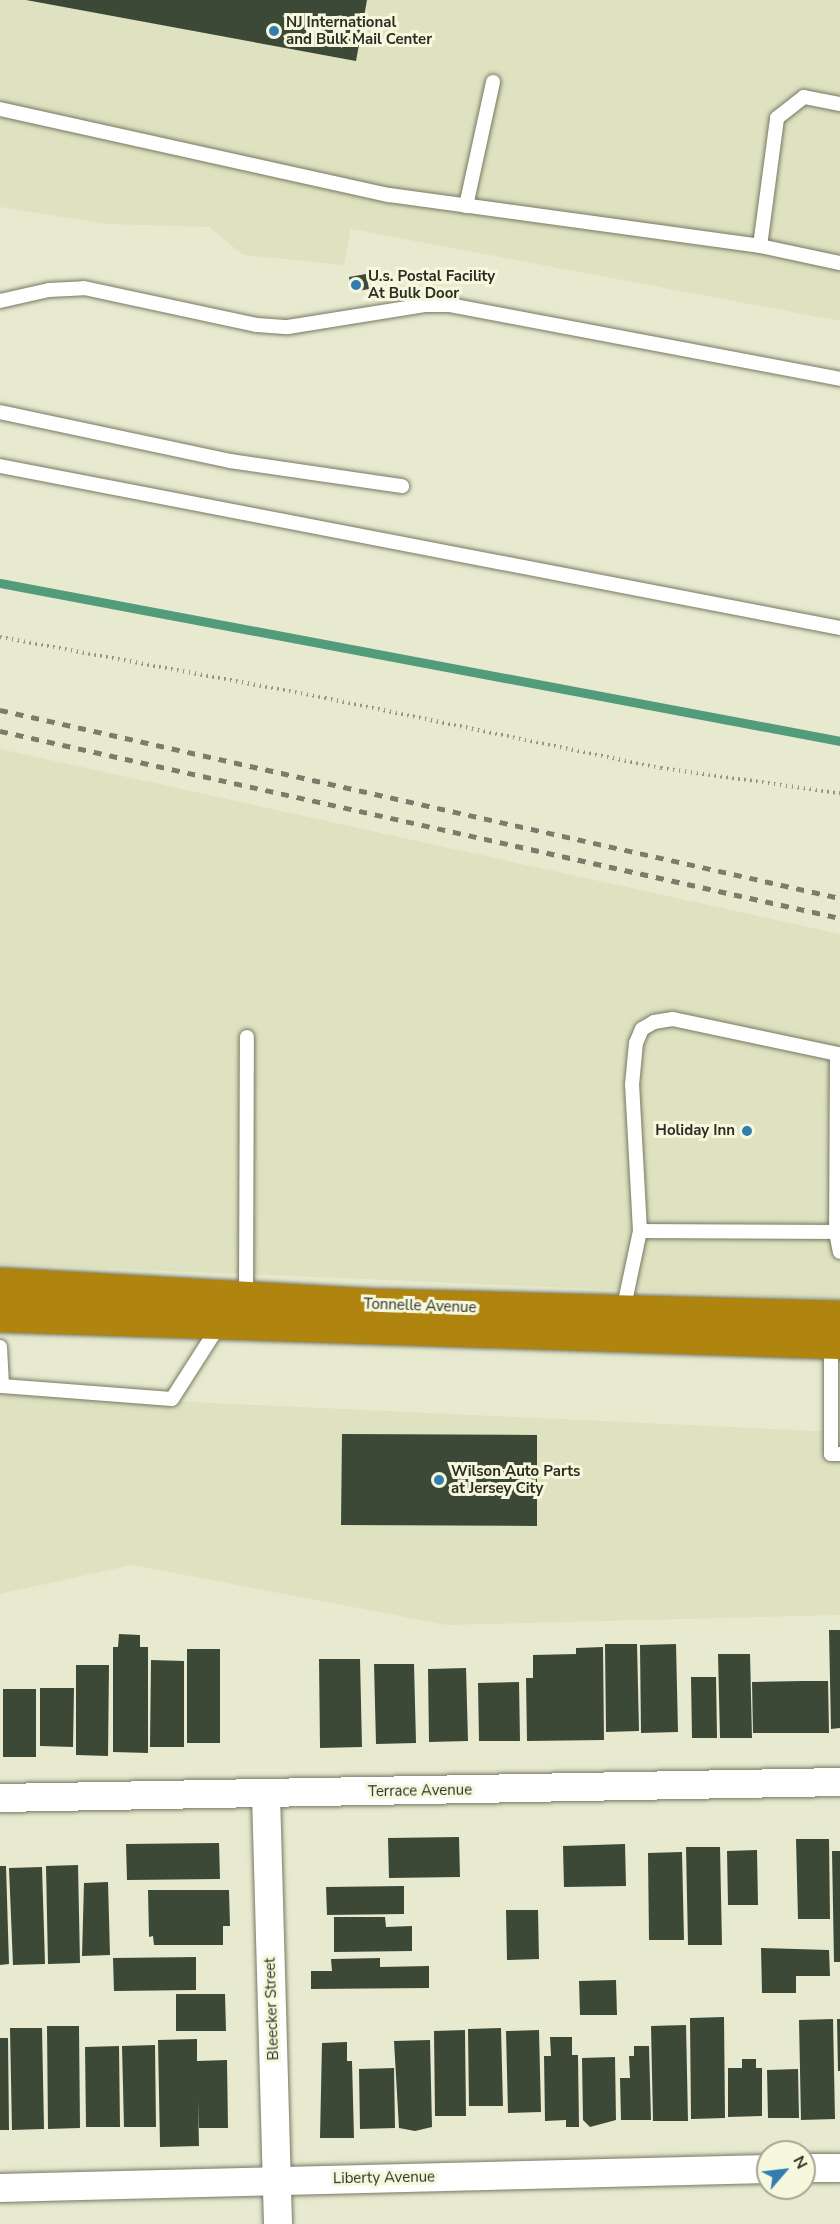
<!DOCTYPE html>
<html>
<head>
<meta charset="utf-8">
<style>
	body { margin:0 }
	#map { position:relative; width:840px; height:2224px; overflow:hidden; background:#e8ead0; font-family:"Nunito Sans",sans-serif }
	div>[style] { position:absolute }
	.built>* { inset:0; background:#dfe2c0 }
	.stream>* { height:9px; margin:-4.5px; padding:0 4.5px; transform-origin:4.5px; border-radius:4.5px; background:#529b7b }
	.building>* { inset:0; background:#3c4937 }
	.path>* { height:4px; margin-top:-2px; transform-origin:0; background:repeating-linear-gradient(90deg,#959683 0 1.5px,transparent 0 6px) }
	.roads { filter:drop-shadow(0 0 2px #777962) drop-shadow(0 0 2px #777962) }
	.lane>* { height:14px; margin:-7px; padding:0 7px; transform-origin:7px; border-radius:7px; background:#fff }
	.street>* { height:28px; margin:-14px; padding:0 14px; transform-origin:14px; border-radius:14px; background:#fff }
	.highway>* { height:33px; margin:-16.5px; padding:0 16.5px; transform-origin:16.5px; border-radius:16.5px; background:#af840f }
	.rail>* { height:4.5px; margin-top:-2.25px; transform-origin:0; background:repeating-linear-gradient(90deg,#7b7c6b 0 8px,transparent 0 16px) }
	.dots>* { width:16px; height:16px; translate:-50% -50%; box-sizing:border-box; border:3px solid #f5f8dd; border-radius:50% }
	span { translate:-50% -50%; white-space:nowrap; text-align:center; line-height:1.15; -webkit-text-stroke:6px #f5f8dd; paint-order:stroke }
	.poi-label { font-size:15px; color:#2c2c22; font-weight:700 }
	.left { translate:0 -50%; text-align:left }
	.right { translate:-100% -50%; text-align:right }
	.street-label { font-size:15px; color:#2c2c22 }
	.north { position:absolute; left:756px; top:2140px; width:60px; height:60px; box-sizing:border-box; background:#f5f8dd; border:2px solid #a5a692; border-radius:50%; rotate:62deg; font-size:16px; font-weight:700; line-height:24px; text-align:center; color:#2c2c22 }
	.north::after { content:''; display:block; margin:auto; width:21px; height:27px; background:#327caf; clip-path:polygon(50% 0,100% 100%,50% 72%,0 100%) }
</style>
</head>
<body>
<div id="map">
	<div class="built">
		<i style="clip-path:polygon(0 0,840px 0,840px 321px,351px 229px,344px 265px,243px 255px,209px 227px,106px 224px,0 207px)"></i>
		<i style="clip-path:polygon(0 749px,840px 934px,840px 1299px,0 1264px)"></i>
		<i style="clip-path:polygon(0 1393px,840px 1432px,840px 1615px,447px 1625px,132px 1565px,0 1594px)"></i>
	</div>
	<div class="stream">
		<i style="left:0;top:583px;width:855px;rotate:10.65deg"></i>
	</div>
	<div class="building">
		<i style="clip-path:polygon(26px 0,367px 0,356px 61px)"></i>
		<i style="clip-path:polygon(366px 274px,369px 289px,352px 292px,349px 277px)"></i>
		<i style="clip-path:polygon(342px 1434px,537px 1435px,537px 1526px,341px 1525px)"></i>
		<i style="clip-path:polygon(829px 1630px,840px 1630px,840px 1728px,831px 1729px)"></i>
		<i style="clip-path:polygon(119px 1634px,140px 1635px,140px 1647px,148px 1647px,148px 1753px,113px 1752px,113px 1647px,118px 1647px)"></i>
		<i style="clip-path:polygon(605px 1644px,637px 1644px,639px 1731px,606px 1732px)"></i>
		<i style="clip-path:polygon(676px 1644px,678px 1732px,641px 1733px,640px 1645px)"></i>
		<i style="clip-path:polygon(603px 1647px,604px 1740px,527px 1741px,526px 1678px,533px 1678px,533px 1655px,576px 1654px,576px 1648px)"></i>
		<i style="clip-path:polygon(187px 1649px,220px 1649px,220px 1743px,187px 1743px)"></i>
		<i style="clip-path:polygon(718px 1654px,750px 1654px,752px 1738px,720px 1738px)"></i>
		<i style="clip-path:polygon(319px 1659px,360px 1659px,362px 1747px,320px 1748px)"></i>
		<i style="clip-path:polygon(151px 1660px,184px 1661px,184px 1747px,150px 1747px)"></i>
		<i style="clip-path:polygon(374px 1664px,414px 1664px,416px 1743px,376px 1744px)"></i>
		<i style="clip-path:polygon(76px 1665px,109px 1665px,108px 1756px,76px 1755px)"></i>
		<i style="clip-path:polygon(466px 1668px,468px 1741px,429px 1742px,428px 1669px)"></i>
		<i style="clip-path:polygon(691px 1677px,716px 1677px,717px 1738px,692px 1738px)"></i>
		<i style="clip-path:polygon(803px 1681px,828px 1681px,829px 1733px,753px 1733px,752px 1682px)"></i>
		<i style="clip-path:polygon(519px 1682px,520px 1741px,479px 1741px,478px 1683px)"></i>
		<i style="clip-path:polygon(40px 1688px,74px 1688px,73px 1747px,40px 1746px)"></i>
		<i style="clip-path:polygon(3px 1689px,36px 1689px,36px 1757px,3px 1757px)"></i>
		<i style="clip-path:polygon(459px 1837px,460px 1877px,389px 1878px,388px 1838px)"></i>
		<i style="clip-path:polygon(796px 1839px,829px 1839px,830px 1919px,798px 1919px)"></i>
		<i style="clip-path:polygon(219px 1843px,220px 1879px,127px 1880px,126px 1844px)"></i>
		<i style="clip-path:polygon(625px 1844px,626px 1886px,564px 1887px,563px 1846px)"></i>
		<i style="clip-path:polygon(686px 1847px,720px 1847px,722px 1945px,688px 1945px)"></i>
		<i style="clip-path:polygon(757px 1850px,758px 1905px,728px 1905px,727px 1851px)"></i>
		<i style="clip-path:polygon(832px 1851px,840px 1851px,840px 1962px,834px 1962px)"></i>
		<i style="clip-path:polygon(682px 1852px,684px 1940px,649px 1940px,648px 1853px)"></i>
		<i style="clip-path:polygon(78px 1865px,80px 1963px,48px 1964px,46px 1866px)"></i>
		<i style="clip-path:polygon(0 1866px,6px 1866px,9px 1964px,0 1965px)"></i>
		<i style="clip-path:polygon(42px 1867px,45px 1964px,13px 1965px,9px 1868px)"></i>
		<i style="clip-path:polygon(108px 1882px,110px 1955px,82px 1956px,84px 1883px)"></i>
		<i style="clip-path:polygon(404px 1886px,404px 1914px,327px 1915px,326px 1887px)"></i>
		<i style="clip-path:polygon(148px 1890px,229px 1890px,230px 1926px,223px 1926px,223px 1945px,154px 1945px,153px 1936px,149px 1937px)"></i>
		<i style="clip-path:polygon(506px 1910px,538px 1910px,539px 1959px,507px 1960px)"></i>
		<i style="clip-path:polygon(334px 1917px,385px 1917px,386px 1927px,412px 1926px,412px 1951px,334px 1952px)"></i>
		<i style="clip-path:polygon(761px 1948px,829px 1950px,830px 1976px,796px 1976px,796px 1993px,762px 1993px)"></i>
		<i style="clip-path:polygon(196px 1957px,196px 1990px,114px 1991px,113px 1958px)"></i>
		<i style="clip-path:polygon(380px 1958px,380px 1967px,429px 1966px,429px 1988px,311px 1989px,311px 1971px,332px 1971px,331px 1959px)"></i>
		<i style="clip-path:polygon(616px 1980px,617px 2015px,580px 2015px,579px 1981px)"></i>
		<i style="clip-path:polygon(176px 1994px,225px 1994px,226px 2031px,176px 2031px)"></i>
		<i style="clip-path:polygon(724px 2017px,725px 2118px,691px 2119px,690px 2018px)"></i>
		<i style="clip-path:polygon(833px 2019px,835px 2119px,801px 2120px,799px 2020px)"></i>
		<i style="clip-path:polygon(837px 2019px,840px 2019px,840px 2071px,838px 2071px)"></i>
		<i style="clip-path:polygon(686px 2025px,688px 2121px,653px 2121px,651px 2026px)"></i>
		<i style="clip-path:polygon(47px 2026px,79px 2026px,80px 2128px,48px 2129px)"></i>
		<i style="clip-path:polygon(10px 2028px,42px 2028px,44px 2129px,12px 2130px)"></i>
		<i style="clip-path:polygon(501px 2028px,503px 2106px,469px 2106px,468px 2029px)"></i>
		<i style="clip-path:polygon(465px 2030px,466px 2116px,435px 2116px,434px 2031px)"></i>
		<i style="clip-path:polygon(539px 2030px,541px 2112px,508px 2113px,506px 2031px)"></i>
		<i style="clip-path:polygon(550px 2037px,572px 2037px,572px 2055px,578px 2055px,579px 2127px,566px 2127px,566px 2120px,545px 2121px,544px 2056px,551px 2056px)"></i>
		<i style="clip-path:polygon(0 2038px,8px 2038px,9px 2130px,0 2130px)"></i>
		<i style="clip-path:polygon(197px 2039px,197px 2061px,227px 2060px,228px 2128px,199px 2128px,198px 2100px,199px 2146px,160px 2147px,158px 2040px)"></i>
		<i style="clip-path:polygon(430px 2040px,432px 2127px,415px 2131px,399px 2128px,394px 2041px)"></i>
		<i style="clip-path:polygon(347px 2042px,347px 2061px,352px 2061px,354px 2138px,320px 2138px,322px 2043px)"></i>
		<i style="clip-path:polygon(155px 2045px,156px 2127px,124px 2127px,122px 2046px)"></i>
		<i style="clip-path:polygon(119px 2046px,120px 2127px,86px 2127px,85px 2047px)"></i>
		<i style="clip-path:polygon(634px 2046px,649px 2046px,651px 2120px,621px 2120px,620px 2078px,630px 2078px,629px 2056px,634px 2056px)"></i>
		<i style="clip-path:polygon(615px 2057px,616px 2120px,590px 2127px,583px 2120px,582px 2058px)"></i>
		<i style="clip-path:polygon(742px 2059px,756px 2059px,756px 2068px,762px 2068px,762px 2116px,728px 2117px,728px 2068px,742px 2068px)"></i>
		<i style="clip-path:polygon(394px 2068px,395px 2128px,360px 2129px,359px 2069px)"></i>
		<i style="clip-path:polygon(798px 2069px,799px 2118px,768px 2118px,767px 2070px)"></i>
	</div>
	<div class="path">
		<i style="left:0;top:637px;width:331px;rotate:10.6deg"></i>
		<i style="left:325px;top:698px;width:343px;rotate:11.8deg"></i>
		<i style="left:661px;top:768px;width:181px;rotate:8deg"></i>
	</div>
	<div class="roads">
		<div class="lane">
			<i style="left:0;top:109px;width:398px;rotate:12.5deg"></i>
			<i style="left:389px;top:195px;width:374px;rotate:7.8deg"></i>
			<i style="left:760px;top:246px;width:129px;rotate:-82.4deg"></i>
			<i style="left:777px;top:118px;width:34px;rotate:-38deg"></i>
			<i style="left:804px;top:97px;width:37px;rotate:11deg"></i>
			<i style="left:466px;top:206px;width:127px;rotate:-77.7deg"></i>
			<i style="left:760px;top:246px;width:82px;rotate:12deg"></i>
			<i style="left:0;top:301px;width:50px;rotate:-12.7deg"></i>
			<i style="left:49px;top:290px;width:35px;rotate:-3deg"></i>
			<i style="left:84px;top:288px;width:177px;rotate:12.1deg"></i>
			<i style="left:257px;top:325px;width:31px;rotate:4deg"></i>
			<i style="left:288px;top:327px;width:140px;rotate:-9.1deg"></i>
			<i style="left:426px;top:305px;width:23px"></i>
			<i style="left:449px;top:305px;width:398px;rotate:10.7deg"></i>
			<i style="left:0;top:412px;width:235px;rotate:12deg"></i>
			<i style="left:230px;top:461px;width:174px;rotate:8.3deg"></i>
			<i style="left:0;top:466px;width:855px;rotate:10.92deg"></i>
			<i style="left:640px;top:1231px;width:196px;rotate:0.3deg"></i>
			<i style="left:246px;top:1297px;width:260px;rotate:-89.8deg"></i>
			<i style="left:623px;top:1311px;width:82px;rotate:-78deg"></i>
			<i style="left:640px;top:1231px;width:146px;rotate:-93.1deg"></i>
			<i style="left:632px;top:1085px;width:42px;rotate:-84.6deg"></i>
			<i style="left:636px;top:1043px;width:15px;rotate:-67deg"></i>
			<i style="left:642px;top:1029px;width:14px;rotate:-30deg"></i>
			<i style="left:654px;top:1022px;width:19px;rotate:-9deg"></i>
			<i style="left:673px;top:1019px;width:168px;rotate:12deg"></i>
			<i style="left:837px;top:1054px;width:178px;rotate:90.3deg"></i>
			<i style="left:836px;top:1232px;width:20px;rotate:79deg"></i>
			<i style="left:831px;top:1342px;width:112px;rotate:90deg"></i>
			<i style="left:831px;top:1454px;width:9px"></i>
			<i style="left:0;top:1347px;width:39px;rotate:87deg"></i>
			<i style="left:2px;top:1386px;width:170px;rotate:4.4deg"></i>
			<i style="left:172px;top:1399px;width:89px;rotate:-57.4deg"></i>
		</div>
		<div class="street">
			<i style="left:266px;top:1794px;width:430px;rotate:88.4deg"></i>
			<i style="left:0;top:1798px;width:840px;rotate:-1.09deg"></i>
			<i style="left:804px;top:2168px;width:36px"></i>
			<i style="left:0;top:2188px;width:768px;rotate:-1.42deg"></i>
		</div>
		<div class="highway">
			<i style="left:0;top:1284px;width:380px;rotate:3.2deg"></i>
			<i style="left:379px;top:1305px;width:461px;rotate:1.5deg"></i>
			<i style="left:0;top:1315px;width:840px;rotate:1.84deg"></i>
		</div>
	</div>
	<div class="rail">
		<i style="left:0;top:710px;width:861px;rotate:12.62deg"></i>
		<i style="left:0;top:731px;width:861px;rotate:12.55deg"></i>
	</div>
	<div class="dots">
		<i style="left:274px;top:31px;background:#327caf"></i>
		<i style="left:356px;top:285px;background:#327caf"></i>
		<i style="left:747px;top:1131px;background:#327caf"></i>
		<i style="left:439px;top:1480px;background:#327caf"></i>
	</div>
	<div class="poi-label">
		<span class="left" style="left:286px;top:31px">NJ International<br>and Bulk Mail Center</span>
		<span class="left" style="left:368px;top:285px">U.s. Postal Facility<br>At Bulk Door</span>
		<span class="right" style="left:735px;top:1131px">Holiday Inn</span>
		<span class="left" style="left:451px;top:1480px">Wilson Auto Parts<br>at Jersey City</span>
	</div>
	<div class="street-label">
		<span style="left:420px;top:1306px;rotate:2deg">Tonnelle Avenue</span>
		<span style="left:420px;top:1791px;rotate:-1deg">Terrace Avenue</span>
		<span style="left:272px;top:2009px;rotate:-92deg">Bleecker Street</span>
		<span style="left:384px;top:2178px;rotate:-1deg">Liberty Avenue</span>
	</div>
	<div class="north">N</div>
</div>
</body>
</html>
